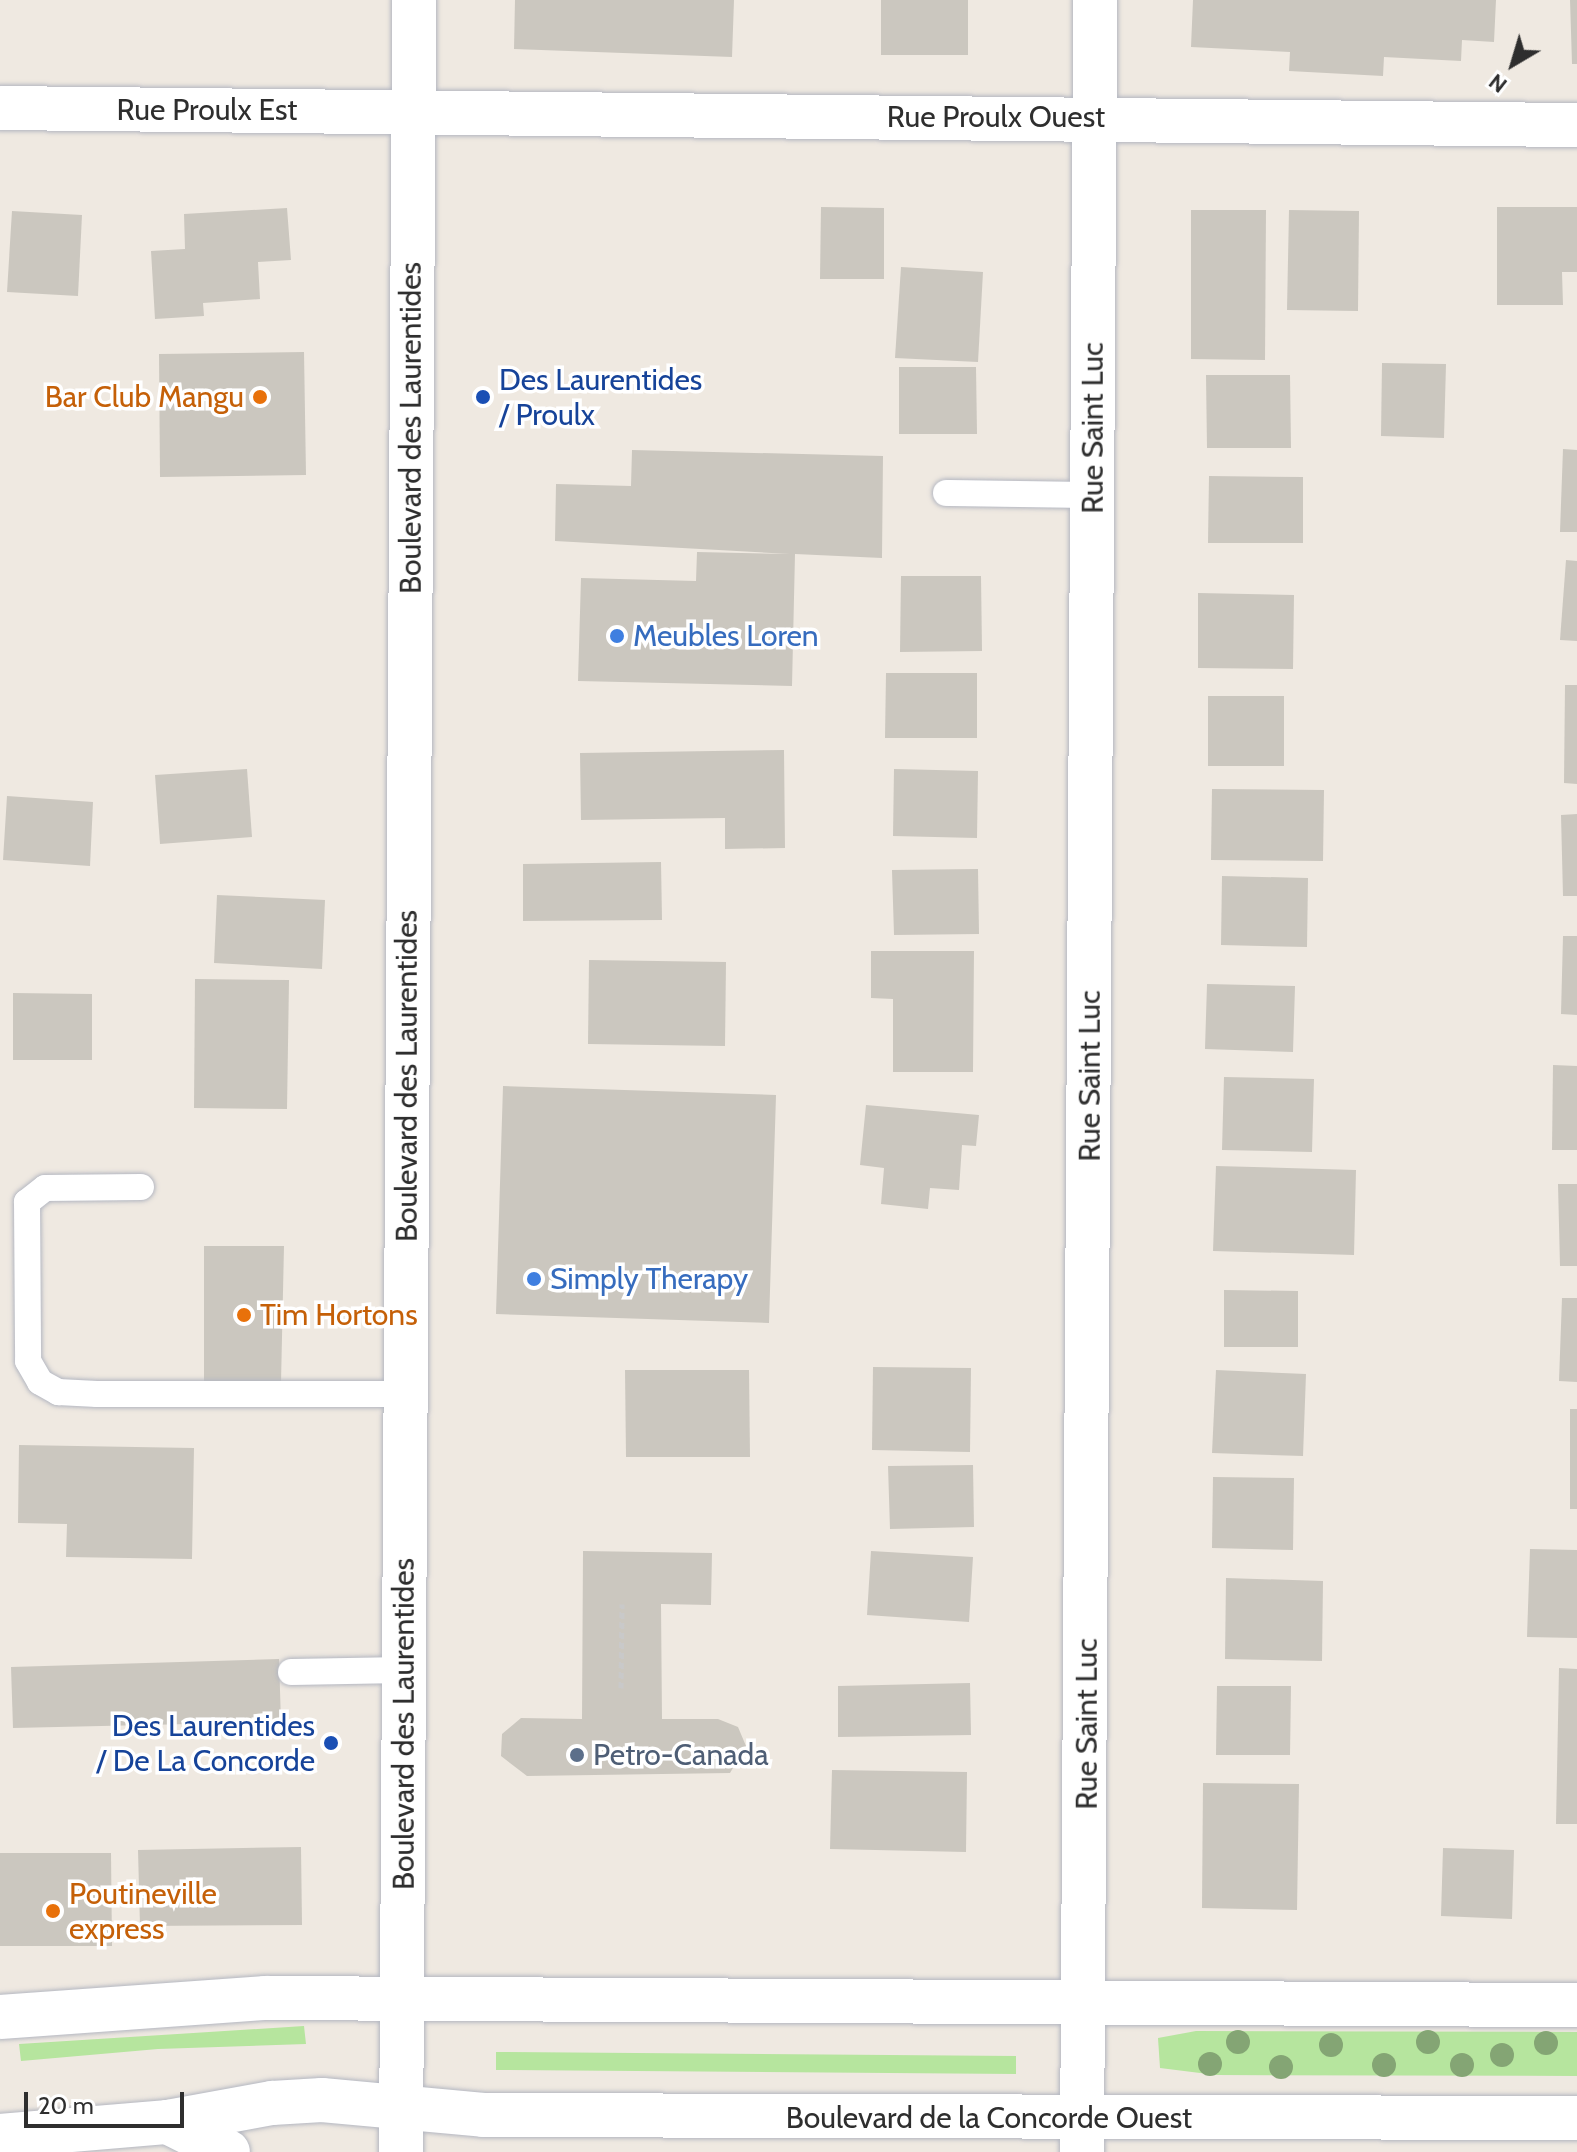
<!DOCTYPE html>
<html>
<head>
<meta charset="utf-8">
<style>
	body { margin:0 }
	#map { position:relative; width:1577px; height:2152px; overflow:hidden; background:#efe9e1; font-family:Cabin,sans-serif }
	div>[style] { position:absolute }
	.green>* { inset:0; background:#b6e59e }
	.building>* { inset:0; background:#cbc7bf }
	.path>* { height:5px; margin-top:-2.5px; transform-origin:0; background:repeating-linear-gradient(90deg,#c9c9c9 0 6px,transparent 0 10px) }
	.roads { filter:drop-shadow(0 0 2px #b4b7c1) drop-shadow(0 0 2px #b4b7c1) }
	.lane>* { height:26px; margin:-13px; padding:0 13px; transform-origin:13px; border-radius:13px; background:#fff }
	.street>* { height:44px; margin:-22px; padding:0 22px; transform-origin:22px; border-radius:22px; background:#fff }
	.secondary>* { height:44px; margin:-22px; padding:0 22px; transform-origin:22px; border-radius:22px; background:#fff }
	.trees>* { width:24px; height:24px; margin:-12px; border-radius:50%; background:#84a574 }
	.dots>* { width:22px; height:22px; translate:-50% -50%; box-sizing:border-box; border:4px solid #fff; border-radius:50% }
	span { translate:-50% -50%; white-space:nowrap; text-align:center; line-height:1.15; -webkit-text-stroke:7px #fff; paint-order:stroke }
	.street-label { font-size:30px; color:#2e2e2e }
	.transit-label { font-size:30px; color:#164399 }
	.left { translate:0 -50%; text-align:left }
	.right { translate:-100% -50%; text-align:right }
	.food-label { font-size:30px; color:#c56008 }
	.shop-label { font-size:30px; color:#366cbe }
	.service-label { font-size:30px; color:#4e5e75 }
	.north { position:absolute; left:1473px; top:24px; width:80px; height:80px; -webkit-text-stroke:6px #fff; paint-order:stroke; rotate:218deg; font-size:22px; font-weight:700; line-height:32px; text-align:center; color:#2e2e2e }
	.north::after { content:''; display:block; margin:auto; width:28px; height:36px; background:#2e2e2e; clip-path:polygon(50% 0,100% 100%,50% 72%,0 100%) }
	.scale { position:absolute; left:24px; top:2092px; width:160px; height:36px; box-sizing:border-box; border:4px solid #2e2e2e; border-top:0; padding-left:10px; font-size:24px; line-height:28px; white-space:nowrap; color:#2e2e2e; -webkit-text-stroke:6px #fff; paint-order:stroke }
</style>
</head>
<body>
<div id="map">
	<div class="green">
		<i style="clip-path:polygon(304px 2026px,306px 2044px,158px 2049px,21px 2061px,19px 2044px)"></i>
		<i style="clip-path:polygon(1196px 2031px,1577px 2032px,1577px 2076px,1216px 2075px,1160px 2068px,1158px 2038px)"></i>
		<i style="clip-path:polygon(496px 2052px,1016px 2056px,1016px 2074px,496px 2070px)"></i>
	</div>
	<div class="building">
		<i style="clip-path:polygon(515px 0,734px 0,732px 57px,514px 49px)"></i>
		<i style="clip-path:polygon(881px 0,968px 0,968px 55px,881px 55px)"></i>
		<i style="clip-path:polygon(1193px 0,1496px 0,1494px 42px,1462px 40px,1461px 61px,1384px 57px,1383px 76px,1289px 71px,1290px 52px,1191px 47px)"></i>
		<i style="clip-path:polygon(1570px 0,1577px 0,1577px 64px,1572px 64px)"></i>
		<i style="clip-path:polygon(821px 207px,884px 208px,884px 279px,820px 279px)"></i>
		<i style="clip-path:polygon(1497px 207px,1577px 207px,1577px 272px,1562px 272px,1563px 305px,1497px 305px)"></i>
		<i style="clip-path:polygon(287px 208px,291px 260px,258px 262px,260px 299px,203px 303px,204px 316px,155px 319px,151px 251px,185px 249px,184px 214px)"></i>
		<i style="clip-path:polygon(1191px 210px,1266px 210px,1265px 360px,1191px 359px)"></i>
		<i style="clip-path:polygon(1289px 210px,1359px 211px,1358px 311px,1287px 310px)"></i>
		<i style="clip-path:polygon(12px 211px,82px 215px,78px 296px,7px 292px)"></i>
		<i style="clip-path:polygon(901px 267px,983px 272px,978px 362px,895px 358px)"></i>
		<i style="clip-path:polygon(304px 352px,306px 475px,160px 477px,159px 354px)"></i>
		<i style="clip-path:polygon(1382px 363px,1446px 364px,1444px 438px,1381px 436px)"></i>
		<i style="clip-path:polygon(899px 367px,976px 367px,977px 434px,899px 434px)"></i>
		<i style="clip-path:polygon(1206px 375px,1290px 375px,1291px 448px,1207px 448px)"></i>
		<i style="clip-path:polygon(1563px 449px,1577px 450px,1577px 532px,1560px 532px)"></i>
		<i style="clip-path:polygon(632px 450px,883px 456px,882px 558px,795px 554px,792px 686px,578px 681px,581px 578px,696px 581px,697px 552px,790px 554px,555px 541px,556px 484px,631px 486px)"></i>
		<i style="clip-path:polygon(1209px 476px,1303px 477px,1303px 543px,1208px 543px)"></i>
		<i style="clip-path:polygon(1566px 560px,1577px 561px,1577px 641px,1560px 640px)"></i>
		<i style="clip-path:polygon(901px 576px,981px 576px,982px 651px,900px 652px)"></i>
		<i style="clip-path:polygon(1198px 593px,1294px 595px,1293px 669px,1198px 668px)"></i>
		<i style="clip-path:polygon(886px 673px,977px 673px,977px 738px,885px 738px)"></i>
		<i style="clip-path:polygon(1565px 685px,1577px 685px,1577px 784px,1564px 783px)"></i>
		<i style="clip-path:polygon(1208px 696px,1284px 696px,1284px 766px,1208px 766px)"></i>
		<i style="clip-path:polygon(784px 750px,785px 848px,725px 849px,725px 818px,581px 820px,580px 753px)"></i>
		<i style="clip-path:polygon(247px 769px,252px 837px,160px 844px,155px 775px)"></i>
		<i style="clip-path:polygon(894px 769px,978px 771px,977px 838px,893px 836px)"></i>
		<i style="clip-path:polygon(1212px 789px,1324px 790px,1323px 861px,1211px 860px)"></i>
		<i style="clip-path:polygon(7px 796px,93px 802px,90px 866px,3px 860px)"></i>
		<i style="clip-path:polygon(1577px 814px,1577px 896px,1563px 896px,1561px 815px)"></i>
		<i style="clip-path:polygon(661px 862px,662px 920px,523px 921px,523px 864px)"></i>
		<i style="clip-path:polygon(978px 869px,979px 934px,894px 935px,892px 870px)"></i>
		<i style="clip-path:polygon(1222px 876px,1308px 878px,1307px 947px,1221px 945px)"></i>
		<i style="clip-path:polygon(217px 895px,325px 900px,322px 969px,214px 963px)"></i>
		<i style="clip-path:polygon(1563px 936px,1577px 936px,1577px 1015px,1561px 1014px)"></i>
		<i style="clip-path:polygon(871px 951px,974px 951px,973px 1072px,893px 1072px,893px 999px,871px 998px)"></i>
		<i style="clip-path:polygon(589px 960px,726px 962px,725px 1046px,588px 1044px)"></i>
		<i style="clip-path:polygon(195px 979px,289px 980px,287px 1109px,194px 1108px)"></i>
		<i style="clip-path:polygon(1207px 984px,1295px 986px,1293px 1052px,1205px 1049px)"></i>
		<i style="clip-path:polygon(13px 993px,92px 994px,92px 1060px,13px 1060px)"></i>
		<i style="clip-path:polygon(1553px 1065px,1577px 1066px,1577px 1150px,1552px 1150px)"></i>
		<i style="clip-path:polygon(1224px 1077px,1314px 1079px,1312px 1152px,1222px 1150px)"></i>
		<i style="clip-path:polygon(503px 1086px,776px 1095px,769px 1323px,496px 1314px)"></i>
		<i style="clip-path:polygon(866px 1105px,979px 1115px,976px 1146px,962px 1145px,959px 1190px,930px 1188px,928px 1209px,881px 1204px,884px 1168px,860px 1165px)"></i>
		<i style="clip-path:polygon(1216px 1166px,1356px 1170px,1354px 1255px,1213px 1251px)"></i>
		<i style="clip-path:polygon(1558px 1184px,1577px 1184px,1577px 1266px,1560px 1266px)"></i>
		<i style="clip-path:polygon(204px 1246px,284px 1246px,281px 1383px,204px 1386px)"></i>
		<i style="clip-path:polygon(1224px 1290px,1298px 1291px,1298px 1347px,1224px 1347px)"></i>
		<i style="clip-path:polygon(1562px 1298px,1577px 1298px,1577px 1382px,1559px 1381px)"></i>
		<i style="clip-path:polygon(873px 1367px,971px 1368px,970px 1452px,872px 1450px)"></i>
		<i style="clip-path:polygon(625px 1370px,749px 1370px,750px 1457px,626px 1457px)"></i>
		<i style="clip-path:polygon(1216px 1370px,1306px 1374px,1303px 1456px,1212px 1453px)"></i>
		<i style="clip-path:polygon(1570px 1409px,1577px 1409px,1577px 1509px,1570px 1509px)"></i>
		<i style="clip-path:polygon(19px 1445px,194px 1448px,192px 1559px,66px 1557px,67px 1524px,18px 1523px)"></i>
		<i style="clip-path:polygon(973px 1465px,974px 1527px,890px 1529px,888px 1466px)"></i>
		<i style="clip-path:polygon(1213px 1477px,1294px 1478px,1293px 1550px,1212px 1548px)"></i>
		<i style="clip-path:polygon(1530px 1549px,1577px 1550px,1577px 1638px,1527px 1637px)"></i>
		<i style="clip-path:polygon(583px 1551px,712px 1553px,711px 1605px,661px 1604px,662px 1719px,718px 1719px,738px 1727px,746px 1746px,730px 1773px,527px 1776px,501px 1756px,502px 1734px,521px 1718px,582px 1719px)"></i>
		<i style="clip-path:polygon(871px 1551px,973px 1557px,969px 1622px,867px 1615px)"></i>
		<i style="clip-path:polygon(1226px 1578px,1323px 1581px,1322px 1661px,1225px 1659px)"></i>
		<i style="clip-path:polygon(279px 1659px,281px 1722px,13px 1728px,11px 1667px)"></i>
		<i style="clip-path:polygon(1559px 1668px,1577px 1669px,1577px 1824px,1556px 1824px)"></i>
		<i style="clip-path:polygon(970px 1683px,971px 1735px,838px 1737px,838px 1686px)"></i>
		<i style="clip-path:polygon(1217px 1686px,1291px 1686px,1290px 1755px,1216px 1755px)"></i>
		<i style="clip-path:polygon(832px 1770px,967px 1772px,966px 1852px,830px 1849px)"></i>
		<i style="clip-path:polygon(1203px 1783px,1299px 1784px,1297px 1910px,1202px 1908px)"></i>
		<i style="clip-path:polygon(301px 1847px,302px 1925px,140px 1926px,138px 1850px)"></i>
		<i style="clip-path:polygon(1443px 1848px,1514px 1850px,1512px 1919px,1441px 1916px)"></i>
		<i style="clip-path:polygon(0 1853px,111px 1853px,112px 1946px,0 1946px)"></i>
	</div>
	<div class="path">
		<i style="left:621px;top:1688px;width:84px;rotate:-89.3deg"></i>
	</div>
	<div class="roads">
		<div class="lane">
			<i style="left:946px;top:493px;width:146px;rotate:0.8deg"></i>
			<i style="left:141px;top:1187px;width:96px;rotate:179.4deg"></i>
			<i style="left:45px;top:1188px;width:23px;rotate:142deg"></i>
			<i style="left:27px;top:1202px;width:159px;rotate:89.6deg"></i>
			<i style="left:28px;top:1361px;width:24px;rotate:60deg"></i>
			<i style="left:40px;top:1382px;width:21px;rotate:29deg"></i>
			<i style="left:58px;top:1392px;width:39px;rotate:3deg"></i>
			<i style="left:97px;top:1394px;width:309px"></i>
			<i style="left:291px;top:1672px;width:113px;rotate:-1deg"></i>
		</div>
		<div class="street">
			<i style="left:0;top:108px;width:1577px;rotate:0.62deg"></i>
			<i style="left:1082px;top:2152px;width:2152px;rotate:-89.65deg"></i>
		</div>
		<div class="secondary">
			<i style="left:0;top:2017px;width:266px;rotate:-4.1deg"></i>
			<i style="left:265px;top:1998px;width:1312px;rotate:0.31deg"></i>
			<i style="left:168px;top:2122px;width:67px;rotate:26.6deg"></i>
			<i style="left:0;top:2136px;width:169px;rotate:-4.8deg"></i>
			<i style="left:168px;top:2122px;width:106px;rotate:-10.4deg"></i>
			<i style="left:272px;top:2103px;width:50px;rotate:-3.4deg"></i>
			<i style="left:322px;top:2100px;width:162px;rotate:5.3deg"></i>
			<i style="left:483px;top:2115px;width:1094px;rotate:0.16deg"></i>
			<i style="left:401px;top:2152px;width:2152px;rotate:-89.65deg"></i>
		</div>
	</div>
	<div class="trees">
		<i style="left:1238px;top:2042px"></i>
		<i style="left:1428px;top:2042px"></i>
		<i style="left:1546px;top:2043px"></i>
		<i style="left:1331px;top:2045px"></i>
		<i style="left:1502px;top:2055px"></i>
		<i style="left:1210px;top:2064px"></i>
		<i style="left:1384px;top:2065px"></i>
		<i style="left:1462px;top:2065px"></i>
		<i style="left:1281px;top:2067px"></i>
	</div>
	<div class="dots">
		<i style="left:260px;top:397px;background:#e8710a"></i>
		<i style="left:483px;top:397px;background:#1a4fb4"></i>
		<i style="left:617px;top:636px;background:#3f7fe0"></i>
		<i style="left:534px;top:1279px;background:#3f7fe0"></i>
		<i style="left:244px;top:1315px;background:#e8710a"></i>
		<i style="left:331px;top:1743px;background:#1a4fb4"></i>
		<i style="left:577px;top:1755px;background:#5c6f8a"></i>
		<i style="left:53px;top:1911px;background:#e8710a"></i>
	</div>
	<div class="street-label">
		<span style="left:207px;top:110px">Rue Proulx Est</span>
		<span style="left:996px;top:117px">Rue Proulx Ouest</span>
		<span style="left:411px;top:428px;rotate:-90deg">Boulevard des Laurentides</span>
		<span style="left:1093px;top:428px;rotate:-90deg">Rue Saint Luc</span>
		<span style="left:407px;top:1076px;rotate:-90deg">Boulevard des Laurentides</span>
		<span style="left:1090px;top:1076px;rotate:-90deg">Rue Saint Luc</span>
		<span style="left:404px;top:1724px;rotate:-90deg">Boulevard des Laurentides</span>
		<span style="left:1087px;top:1724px;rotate:-90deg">Rue Saint Luc</span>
		<span style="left:989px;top:2118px">Boulevard de la Concorde Ouest</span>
	</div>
	<div class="transit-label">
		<span class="left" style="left:499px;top:397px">Des Laurentides<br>/ Proulx</span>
		<span class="right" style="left:315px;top:1743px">Des Laurentides<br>/ De La Concorde</span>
	</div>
	<div class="food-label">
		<span class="right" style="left:244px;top:397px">Bar Club Mangu</span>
		<span class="left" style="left:260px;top:1315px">Tim Hortons</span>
		<span class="left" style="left:69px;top:1911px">Poutineville<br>express</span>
	</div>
	<div class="shop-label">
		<span class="left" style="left:633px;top:636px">Meubles Loren</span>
		<span class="left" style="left:550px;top:1279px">Simply Therapy</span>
	</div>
	<div class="service-label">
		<span class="left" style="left:593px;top:1755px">Petro-Canada</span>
	</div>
	<div class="north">N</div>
	<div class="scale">20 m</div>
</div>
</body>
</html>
